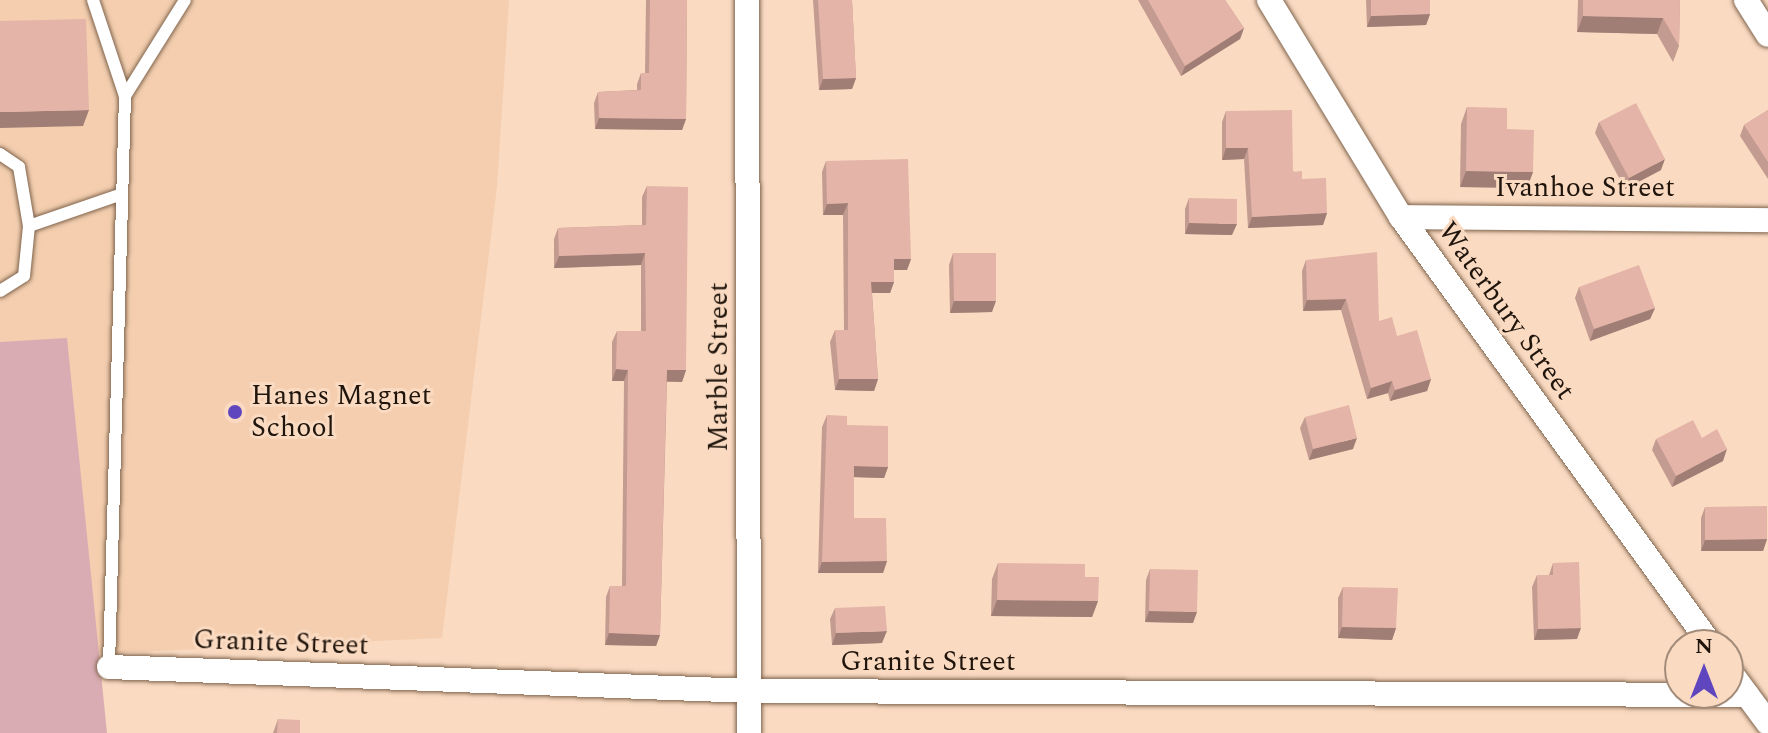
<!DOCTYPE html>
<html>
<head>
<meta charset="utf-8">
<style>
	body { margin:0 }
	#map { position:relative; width:1768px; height:733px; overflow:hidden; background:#fadac1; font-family:Spectral,serif }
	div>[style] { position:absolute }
	.built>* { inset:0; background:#f4ceaf }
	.green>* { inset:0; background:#d9acb3 }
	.roads { filter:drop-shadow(0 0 2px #7f644d) drop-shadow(0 0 2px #7f644d) }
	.lane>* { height:12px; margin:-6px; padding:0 6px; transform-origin:6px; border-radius:6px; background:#fff }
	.street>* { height:24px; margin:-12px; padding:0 12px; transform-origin:12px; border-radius:12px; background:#fff }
	.wall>* { inset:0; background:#c49b90 }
	.shaded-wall>* { inset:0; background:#a07e76 }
	.building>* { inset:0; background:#e4b4a8 }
	.dots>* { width:22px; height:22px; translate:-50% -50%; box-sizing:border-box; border:4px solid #fadac1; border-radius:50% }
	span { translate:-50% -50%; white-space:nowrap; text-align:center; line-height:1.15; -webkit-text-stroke:6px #fadac1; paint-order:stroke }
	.street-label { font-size:28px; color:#20150c }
	.poi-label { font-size:28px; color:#20150c }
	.left { translate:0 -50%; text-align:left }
	.north { position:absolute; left:1664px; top:629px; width:80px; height:80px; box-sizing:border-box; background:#fadac1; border:2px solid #a38b79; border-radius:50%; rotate:0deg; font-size:22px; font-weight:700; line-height:32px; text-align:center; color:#20150c }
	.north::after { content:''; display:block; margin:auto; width:28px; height:36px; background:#5f46bf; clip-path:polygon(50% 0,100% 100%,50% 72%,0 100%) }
</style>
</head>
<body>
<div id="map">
	<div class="built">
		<i style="clip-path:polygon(0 0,509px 0,497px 187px,442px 638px,0 658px)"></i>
	</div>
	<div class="green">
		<i style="clip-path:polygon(67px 338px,107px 733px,0 733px,0 342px)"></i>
	</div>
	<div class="roads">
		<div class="lane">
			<i style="left:93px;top:0;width:101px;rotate:71.6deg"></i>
			<i style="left:125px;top:96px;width:571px;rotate:91.61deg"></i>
			<i style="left:125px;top:96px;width:113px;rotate:-58deg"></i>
			<i style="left:0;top:154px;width:23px;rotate:34deg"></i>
			<i style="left:19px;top:167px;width:60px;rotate:80.4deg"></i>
			<i style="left:29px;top:226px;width:50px;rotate:95.7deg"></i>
			<i style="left:24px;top:276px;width:28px;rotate:148deg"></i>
			<i style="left:29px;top:226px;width:95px;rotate:-19deg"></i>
		</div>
		<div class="street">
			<i style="left:747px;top:0;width:733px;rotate:89.84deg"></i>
			<i style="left:1269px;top:0;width:254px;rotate:58.7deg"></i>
			<i style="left:1401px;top:217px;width:528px;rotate:54.08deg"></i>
			<i style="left:1746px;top:0;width:41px;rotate:57.8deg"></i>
			<i style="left:1401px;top:217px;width:367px;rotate:0.5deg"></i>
			<i style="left:109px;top:667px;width:642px;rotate:2.14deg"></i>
			<i style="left:751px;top:691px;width:996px;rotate:0.23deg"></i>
			<i style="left:1728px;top:669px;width:67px;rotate:53.5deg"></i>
		</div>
	</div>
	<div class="wall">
		<i style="clip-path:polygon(646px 0,687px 0,686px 119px,682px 130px,595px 129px,594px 103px,598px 92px,637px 90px,637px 84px,641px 73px,645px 73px)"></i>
		<i style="clip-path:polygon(813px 0,852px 0,856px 78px,852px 89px,819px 90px)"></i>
		<i style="clip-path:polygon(1138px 0,1225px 0,1244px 28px,1240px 39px,1181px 76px)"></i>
		<i style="clip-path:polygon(1366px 0,1430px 0,1430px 14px,1426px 25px,1367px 27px)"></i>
		<i style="clip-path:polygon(1578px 0,1680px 0,1679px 46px,1673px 62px,1657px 34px,1577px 32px)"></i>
		<i style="clip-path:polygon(1467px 107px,1507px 129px,1533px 172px,1527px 188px,1460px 187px,1461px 124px)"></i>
		<i style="clip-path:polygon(1768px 110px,1768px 179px,1740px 136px,1744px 125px)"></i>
		<i style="clip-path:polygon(1226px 111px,1302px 179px,1327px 213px,1323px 225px,1248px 228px,1244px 159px,1222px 160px,1222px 122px)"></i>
		<i style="clip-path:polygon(1599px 122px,1661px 170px,1625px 189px,1595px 133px)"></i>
		<i style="clip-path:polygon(826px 161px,911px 259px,907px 270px,894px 270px,894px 282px,890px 293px,872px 293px,878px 379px,874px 391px,835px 390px,830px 342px,835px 330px,844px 330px,843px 215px,823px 215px,822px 172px)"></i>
		<i style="clip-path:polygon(647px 186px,686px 370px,682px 382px,667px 382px,660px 635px,656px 646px,605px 645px,606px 597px,610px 586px,622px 586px,624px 381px,612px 381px,612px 342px,617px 331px,641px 331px,641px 265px,554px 268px,554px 239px,558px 228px,642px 225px,642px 197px)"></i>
		<i style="clip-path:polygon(1189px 198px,1232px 235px,1185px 234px,1185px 209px)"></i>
		<i style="clip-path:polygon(953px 253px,992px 312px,950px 313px,949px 265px)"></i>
		<i style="clip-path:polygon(1306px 260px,1397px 336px,1431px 379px,1427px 391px,1390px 401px,1388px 393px,1367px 399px,1341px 310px,1303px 311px,1302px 271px)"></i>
		<i style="clip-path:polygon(1579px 287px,1655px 308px,1650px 319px,1590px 341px,1575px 298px)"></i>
		<i style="clip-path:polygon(827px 415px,847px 425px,888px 467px,884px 478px,854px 477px,854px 518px,887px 561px,883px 573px,818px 573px,822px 427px)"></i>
		<i style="clip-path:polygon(1305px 417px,1353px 449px,1309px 460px,1300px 428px)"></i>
		<i style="clip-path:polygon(1702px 438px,1723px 461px,1672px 487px,1652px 450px,1656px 439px)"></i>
		<i style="clip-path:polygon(1705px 507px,1767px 539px,1763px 551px,1701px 551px,1701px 518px)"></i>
		<i style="clip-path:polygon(998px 563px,1085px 577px,1098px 601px,1092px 617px,991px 616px,992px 579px)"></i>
		<i style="clip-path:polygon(1553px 563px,1577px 639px,1534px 640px,1532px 587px,1537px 575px,1549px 575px)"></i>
		<i style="clip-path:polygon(1150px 569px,1193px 623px,1145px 622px,1146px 580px)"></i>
		<i style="clip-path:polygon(1343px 587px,1396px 628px,1392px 640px,1338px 638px,1338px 598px)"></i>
		<i style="clip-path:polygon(835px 608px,882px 643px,832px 645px,830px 619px)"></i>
		<i style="clip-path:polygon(278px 719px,300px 733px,273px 733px)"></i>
	</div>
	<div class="shaded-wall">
		<i style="clip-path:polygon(1430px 14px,1426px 25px,1367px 27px,1371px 16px)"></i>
		<i style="clip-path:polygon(1583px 16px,1663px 18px,1657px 34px,1577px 32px)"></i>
		<i style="clip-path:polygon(1244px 28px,1240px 39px,1181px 76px,1185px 66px)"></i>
		<i style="clip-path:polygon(856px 78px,852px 89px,819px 90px,823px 79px)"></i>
		<i style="clip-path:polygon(89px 110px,83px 126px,0 128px,0 112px)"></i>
		<i style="clip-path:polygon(599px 118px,686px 119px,682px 130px,595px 129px)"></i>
		<i style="clip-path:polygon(1226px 148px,1248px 148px,1244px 159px,1222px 160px)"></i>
		<i style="clip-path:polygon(1665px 159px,1661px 170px,1625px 189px,1629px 178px)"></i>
		<i style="clip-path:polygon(1466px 171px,1533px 172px,1527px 188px,1460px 187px)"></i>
		<i style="clip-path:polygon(848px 203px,843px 215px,823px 215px,827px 204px)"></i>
		<i style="clip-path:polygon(1327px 213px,1323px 225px,1248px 228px,1252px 217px)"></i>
		<i style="clip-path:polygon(1189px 223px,1237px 224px,1232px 235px,1185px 234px)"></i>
		<i style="clip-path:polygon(645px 253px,641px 265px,554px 268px,559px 256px)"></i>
		<i style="clip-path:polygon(894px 259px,911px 259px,907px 270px,890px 270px)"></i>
		<i style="clip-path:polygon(871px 282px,894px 282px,890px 293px,867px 293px)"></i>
		<i style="clip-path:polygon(1346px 299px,1341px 310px,1303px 311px,1307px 300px)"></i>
		<i style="clip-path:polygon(954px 301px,996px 301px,992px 312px,950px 313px)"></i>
		<i style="clip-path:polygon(1655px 308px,1650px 319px,1590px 341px,1594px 329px)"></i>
		<i style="clip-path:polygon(616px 369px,628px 370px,624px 381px,612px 381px)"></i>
		<i style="clip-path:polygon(667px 370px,686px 370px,682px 382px,663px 381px)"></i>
		<i style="clip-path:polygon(839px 379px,878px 379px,874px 391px,835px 390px)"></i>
		<i style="clip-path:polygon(1431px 379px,1427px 391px,1390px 401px,1395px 390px)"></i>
		<i style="clip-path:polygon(1392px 381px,1388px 393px,1367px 399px,1371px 388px)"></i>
		<i style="clip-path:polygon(1357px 438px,1353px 449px,1309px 460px,1313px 449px)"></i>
		<i style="clip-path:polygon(1727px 449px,1723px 461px,1672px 487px,1676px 476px)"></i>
		<i style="clip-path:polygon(854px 466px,888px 467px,884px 478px,850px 477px)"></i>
		<i style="clip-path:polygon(1767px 539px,1763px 551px,1701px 551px,1705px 540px)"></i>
		<i style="clip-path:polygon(887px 561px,883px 573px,818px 573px,822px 562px)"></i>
		<i style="clip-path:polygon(997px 600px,1098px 601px,1092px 617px,991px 616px)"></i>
		<i style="clip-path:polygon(1149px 611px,1197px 612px,1193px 623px,1145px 622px)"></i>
		<i style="clip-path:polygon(1342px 627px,1396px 628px,1392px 640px,1338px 638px)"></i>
		<i style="clip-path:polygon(1581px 628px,1577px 639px,1534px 640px,1538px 629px)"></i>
		<i style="clip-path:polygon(887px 631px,882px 643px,832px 645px,836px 633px)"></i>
		<i style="clip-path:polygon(609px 633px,660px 635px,656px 646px,605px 645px)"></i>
	</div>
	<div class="building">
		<i style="clip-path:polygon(650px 0,687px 0,686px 119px,599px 118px,598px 92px,641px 90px,641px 73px,649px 73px)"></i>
		<i style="clip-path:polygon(818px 0,852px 0,856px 78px,823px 79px)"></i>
		<i style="clip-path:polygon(1148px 0,1225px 0,1244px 28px,1185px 66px)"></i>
		<i style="clip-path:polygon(1371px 0,1430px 0,1430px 14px,1371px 16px)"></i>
		<i style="clip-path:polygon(1583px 0,1680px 0,1679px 46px,1663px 18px,1583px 16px)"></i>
		<i style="clip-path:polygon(86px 19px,89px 110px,0 112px,0 21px)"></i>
		<i style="clip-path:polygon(1636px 103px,1665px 159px,1629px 178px,1599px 122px)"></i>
		<i style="clip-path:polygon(1467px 107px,1507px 108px,1507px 129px,1534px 130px,1533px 172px,1466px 171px)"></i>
		<i style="clip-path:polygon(1292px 110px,1293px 172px,1302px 171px,1302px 179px,1326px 178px,1327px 213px,1252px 217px,1248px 148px,1226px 148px,1226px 111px)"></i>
		<i style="clip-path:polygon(1768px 110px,1768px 162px,1744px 125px)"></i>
		<i style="clip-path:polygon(908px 159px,911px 259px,894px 259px,894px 282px,871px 282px,878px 379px,839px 379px,835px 330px,848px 330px,848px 203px,827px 204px,826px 161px)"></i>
		<i style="clip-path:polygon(647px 186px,688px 187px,686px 370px,667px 370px,660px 635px,609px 633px,610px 586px,626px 586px,628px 370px,616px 369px,617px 331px,646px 331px,645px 253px,559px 256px,558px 228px,646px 225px)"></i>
		<i style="clip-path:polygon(1189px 198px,1237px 199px,1237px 224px,1189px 223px)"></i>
		<i style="clip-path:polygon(1377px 252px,1379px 321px,1392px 317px,1397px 336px,1417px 330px,1431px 379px,1395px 390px,1392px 381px,1371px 388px,1346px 299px,1307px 300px,1306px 260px)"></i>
		<i style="clip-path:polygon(953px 253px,996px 253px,996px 301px,954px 301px)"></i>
		<i style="clip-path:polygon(1639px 265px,1655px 308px,1594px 329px,1579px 287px)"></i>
		<i style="clip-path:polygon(1349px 405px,1357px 438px,1313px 449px,1305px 417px)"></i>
		<i style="clip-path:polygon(827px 415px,847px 416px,847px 425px,888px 426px,888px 467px,854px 466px,854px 518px,886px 518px,887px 561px,822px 562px)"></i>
		<i style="clip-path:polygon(1693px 420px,1702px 438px,1717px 429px,1727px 449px,1676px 476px,1656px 439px)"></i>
		<i style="clip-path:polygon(1767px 506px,1767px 539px,1705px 540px,1705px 507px)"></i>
		<i style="clip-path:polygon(1579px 562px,1581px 628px,1538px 629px,1537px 575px,1553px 575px,1553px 563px)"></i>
		<i style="clip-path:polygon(998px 563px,1085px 564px,1085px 577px,1099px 577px,1098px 601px,997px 600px)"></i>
		<i style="clip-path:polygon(1150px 569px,1198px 570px,1197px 612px,1149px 611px)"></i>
		<i style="clip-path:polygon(1343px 587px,1398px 588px,1396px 628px,1342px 627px)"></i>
		<i style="clip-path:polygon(885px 606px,887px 631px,836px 633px,835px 608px)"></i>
		<i style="clip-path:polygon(278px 719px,300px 720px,300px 733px,277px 733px)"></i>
	</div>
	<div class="dots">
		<i style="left:235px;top:412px;background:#5f46bf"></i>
	</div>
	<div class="street-label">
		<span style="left:1585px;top:188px">Ivanhoe Street</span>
		<span style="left:1506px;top:311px;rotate:54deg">Waterbury Street</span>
		<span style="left:719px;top:367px;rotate:-90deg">Marble Street</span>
		<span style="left:281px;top:643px;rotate:2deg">Granite Street</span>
		<span style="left:928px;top:662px">Granite Street</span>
	</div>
	<div class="poi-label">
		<span class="left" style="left:251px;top:412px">Hanes Magnet<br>School</span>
	</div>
	<div class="north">N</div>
</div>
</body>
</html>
